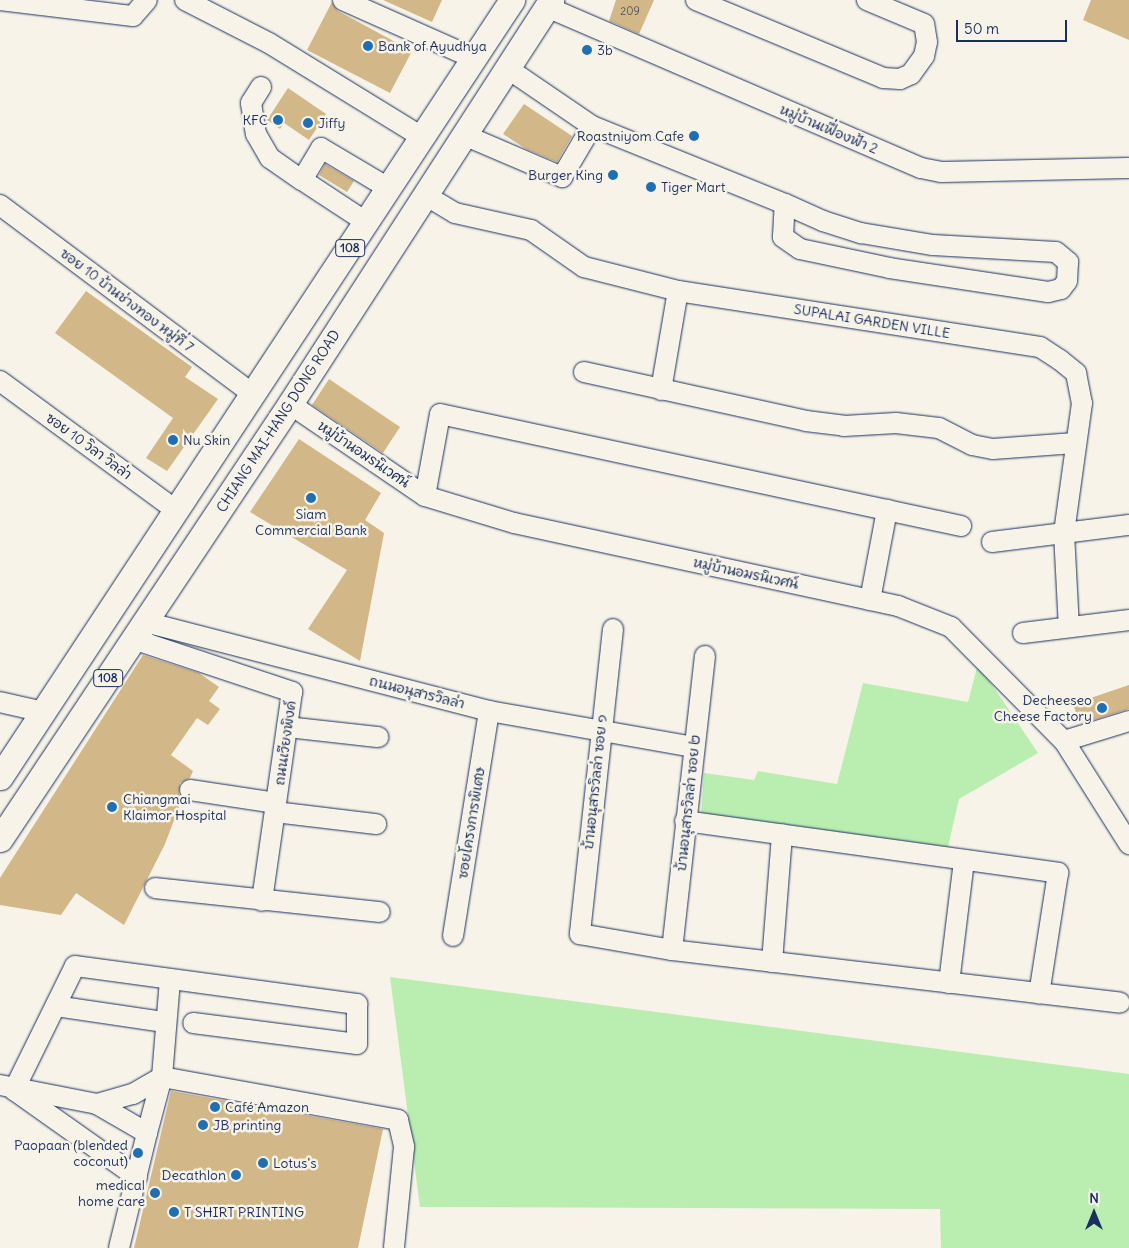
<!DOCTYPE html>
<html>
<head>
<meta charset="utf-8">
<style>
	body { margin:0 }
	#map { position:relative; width:1129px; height:1248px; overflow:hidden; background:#f7f3e8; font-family:Delius,"Playpen Sans Thai",sans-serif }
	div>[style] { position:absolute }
	.green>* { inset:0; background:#b9eeb0 }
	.building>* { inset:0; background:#d2b788 }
	.roads { filter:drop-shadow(0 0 1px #1b2f5e) drop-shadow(0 0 1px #1b2f5e) }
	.minor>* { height:20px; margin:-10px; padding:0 10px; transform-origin:10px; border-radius:10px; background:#f7f3e8 }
	.major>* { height:25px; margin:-12.5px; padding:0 12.5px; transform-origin:12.5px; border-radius:12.5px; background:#f7f3e8 }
	.dots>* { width:14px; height:14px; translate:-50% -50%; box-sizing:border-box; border:2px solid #f7f3e8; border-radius:50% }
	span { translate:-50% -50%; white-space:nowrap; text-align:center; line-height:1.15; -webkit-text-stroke:5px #f7f3e8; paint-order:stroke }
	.number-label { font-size:11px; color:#495168 }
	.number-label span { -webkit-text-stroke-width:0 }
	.shield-label span { padding:1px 4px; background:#f7f3e8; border:1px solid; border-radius:4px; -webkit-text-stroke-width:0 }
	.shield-label { font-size:12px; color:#1b2f5e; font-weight:700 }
	.poi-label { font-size:14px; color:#1b2f5e }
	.left { translate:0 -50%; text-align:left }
	.right { translate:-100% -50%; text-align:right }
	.street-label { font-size:14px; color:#1b2f5e }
	.north { position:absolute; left:1069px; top:1188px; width:50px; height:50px; -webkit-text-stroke:4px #f7f3e8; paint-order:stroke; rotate:0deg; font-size:14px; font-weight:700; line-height:20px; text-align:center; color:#1b2f5e }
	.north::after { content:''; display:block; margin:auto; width:18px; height:22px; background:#1b2f5e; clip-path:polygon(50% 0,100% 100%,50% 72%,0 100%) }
	.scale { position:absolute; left:956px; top:20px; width:111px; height:22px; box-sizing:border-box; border:2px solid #1b2f5e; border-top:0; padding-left:6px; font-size:15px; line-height:18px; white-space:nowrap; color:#1b2f5e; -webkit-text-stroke:4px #f7f3e8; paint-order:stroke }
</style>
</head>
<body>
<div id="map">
	<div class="green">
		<i style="clip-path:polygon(978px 664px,1038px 753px,959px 799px,948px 847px,701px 813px,704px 773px,754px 780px,758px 771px,837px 784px,863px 683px,968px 702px)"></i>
		<i style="clip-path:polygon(390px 977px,1129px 1074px,1129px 1248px,941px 1248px,940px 1209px,420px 1207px)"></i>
	</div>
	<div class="building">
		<i style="clip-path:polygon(383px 0,442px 0,432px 22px)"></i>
		<i style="clip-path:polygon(616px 0,654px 0,639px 34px,609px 21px)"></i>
		<i style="clip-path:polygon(1091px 0,1129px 0,1129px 40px,1083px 20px)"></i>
		<i style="clip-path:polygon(332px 2px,338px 11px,412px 51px,390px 93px,307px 50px)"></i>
		<i style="clip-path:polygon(288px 88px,326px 114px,309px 140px,284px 123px,280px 129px,267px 120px)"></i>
		<i style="clip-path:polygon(524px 104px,572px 136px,557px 162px,526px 149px,503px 134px)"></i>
		<i style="clip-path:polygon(325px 164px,354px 181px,347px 192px,319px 175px)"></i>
		<i style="clip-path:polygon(86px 291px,192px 367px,185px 377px,218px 399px,167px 471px,146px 458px,173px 418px,55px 333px)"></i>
		<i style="clip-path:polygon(329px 379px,400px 427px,383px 453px,312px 405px)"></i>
		<i style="clip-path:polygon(299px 439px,381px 493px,365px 520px,384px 533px,360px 661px,308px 629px,347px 570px,250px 512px)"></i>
		<i style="clip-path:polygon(143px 655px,199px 673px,219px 687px,209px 701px,220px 709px,208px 725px,197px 718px,171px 755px,193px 771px,190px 778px,180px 783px,179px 794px,182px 799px,165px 844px,124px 925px,76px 893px,61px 915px,0 905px,0 878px)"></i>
		<i style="clip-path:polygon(1129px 685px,1129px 709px,1080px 724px,1073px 704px)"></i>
		<i style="clip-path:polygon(171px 1091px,383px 1129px,358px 1248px,134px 1248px)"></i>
	</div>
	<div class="roads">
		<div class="minor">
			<i style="left:0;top:0;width:134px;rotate:6.9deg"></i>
			<i style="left:133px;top:16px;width:21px;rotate:-49deg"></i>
			<i style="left:185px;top:0;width:94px;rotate:27.1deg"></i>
			<i style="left:269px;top:43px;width:180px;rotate:31.6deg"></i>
			<i style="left:343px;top:0;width:142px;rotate:24deg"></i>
			<i style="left:696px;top:0;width:203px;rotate:22.6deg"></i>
			<i style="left:883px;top:78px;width:17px;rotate:3deg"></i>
			<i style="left:900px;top:79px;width:12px;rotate:-24deg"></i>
			<i style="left:911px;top:74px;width:22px;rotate:-54deg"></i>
			<i style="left:924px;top:56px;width:14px;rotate:-78deg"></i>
			<i style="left:927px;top:42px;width:18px;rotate:-99deg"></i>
			<i style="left:924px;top:24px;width:62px;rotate:-157.2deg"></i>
			<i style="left:547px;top:7px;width:407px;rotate:23.3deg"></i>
			<i style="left:921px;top:168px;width:20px;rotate:11deg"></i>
			<i style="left:941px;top:172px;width:188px;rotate:-1.2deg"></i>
			<i style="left:261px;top:87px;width:19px;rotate:122deg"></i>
			<i style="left:251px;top:103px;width:31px;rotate:81deg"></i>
			<i style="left:256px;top:134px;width:28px;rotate:60deg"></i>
			<i style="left:270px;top:158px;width:39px;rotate:35deg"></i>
			<i style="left:592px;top:126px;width:208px;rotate:22deg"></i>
			<i style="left:785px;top:204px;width:42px;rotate:24.1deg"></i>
			<i style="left:823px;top:221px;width:40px;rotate:18deg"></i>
			<i style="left:861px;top:233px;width:73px;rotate:9.5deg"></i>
			<i style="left:933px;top:245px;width:123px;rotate:3.3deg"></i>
			<i style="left:1056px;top:252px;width:16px;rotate:40deg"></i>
			<i style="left:1068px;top:262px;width:19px;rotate:93deg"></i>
			<i style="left:1067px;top:281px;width:10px;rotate:127deg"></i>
			<i style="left:1061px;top:289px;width:13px;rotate:167deg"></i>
			<i style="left:1048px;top:292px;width:160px;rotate:-171.4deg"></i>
			<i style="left:890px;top:268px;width:92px;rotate:-168.1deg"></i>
			<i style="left:800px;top:249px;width:21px;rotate:-145deg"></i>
			<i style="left:783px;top:237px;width:33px;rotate:-87deg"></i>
			<i style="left:464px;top:135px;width:107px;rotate:23.2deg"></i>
			<i style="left:562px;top:177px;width:59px;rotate:-59.5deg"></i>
			<i style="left:592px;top:126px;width:103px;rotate:-145.7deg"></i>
			<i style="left:425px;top:195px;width:35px;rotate:31deg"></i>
			<i style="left:455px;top:213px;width:78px;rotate:12.6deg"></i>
			<i style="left:531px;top:230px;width:65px;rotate:34.9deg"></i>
			<i style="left:584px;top:267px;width:97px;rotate:14.3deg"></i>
			<i style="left:678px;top:291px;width:366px;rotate:8.8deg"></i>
			<i style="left:1040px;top:347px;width:24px;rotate:33deg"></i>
			<i style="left:1060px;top:360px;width:21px;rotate:39deg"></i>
			<i style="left:1076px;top:373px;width:31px;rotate:79deg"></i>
			<i style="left:1082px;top:403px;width:131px;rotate:97.9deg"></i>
			<i style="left:1064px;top:533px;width:94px;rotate:87deg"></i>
			<i style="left:0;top:205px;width:316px;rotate:36.8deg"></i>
			<i style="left:366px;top:222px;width:77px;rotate:-146.7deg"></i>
			<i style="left:302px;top:180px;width:37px;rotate:-59deg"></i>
			<i style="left:321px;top:148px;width:78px;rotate:30.8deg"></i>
			<i style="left:584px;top:372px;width:227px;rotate:12.4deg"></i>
			<i style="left:806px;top:421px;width:38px;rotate:7deg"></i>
			<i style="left:844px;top:426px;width:52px;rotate:-3.3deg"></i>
			<i style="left:896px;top:423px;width:43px;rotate:6.6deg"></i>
			<i style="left:939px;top:428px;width:37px;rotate:27deg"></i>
			<i style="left:972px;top:445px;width:21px;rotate:11deg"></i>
			<i style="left:993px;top:449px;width:82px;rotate:-4.2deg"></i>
			<i style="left:0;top:381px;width:220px;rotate:36.3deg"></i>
			<i style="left:661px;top:390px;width:100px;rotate:-80.3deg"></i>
			<i style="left:290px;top:404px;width:163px;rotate:34.3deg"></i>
			<i style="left:425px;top:496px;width:93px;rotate:16.9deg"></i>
			<i style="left:514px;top:523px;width:393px;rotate:12.2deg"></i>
			<i style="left:898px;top:606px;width:57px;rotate:21.6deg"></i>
			<i style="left:951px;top:627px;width:161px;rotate:45.3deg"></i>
			<i style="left:1064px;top:741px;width:122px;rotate:57.7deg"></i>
			<i style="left:425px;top:496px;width:83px;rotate:-79.6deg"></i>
			<i style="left:440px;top:414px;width:533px;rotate:12.13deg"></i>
			<i style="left:992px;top:542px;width:138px;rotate:-7.1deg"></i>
			<i style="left:870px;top:600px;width:92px;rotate:-79.3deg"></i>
			<i style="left:145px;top:622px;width:355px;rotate:14.5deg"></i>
			<i style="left:489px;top:711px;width:207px;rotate:10deg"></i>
			<i style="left:613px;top:629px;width:307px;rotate:96.2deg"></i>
			<i style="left:580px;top:934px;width:93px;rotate:9.9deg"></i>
			<i style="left:672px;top:950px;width:451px;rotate:6.7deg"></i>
			<i style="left:1023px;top:633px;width:107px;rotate:-7deg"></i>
			<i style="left:133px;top:639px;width:168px;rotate:18.4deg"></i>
			<i style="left:292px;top:692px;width:211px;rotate:98.2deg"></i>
			<i style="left:0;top:702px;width:45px;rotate:12.8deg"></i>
			<i style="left:287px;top:727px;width:92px;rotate:6.3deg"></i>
			<i style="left:1064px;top:741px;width:68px;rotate:-17.1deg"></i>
			<i style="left:190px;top:790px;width:87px;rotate:8.6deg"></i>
			<i style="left:275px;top:812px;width:102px;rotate:6.8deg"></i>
			<i style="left:685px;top:821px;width:377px;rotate:7.9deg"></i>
			<i style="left:1058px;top:873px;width:122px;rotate:98.9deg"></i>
			<i style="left:155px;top:888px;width:226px;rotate:6.1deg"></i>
			<i style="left:453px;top:936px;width:228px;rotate:-80.9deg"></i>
			<i style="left:672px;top:950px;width:296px;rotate:-83.6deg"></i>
			<i style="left:772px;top:962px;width:128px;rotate:-85.5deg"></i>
			<i style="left:949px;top:983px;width:124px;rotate:-83deg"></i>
			<i style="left:56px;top:1006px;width:110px;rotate:8.4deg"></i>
			<i style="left:0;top:1085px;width:99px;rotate:11.1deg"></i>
			<i style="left:97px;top:1104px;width:58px;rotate:30.1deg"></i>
			<i style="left:147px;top:1133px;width:118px;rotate:103.7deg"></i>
			<i style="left:97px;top:1104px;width:37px;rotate:-16deg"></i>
			<i style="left:133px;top:1094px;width:34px;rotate:-30deg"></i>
			<i style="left:162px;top:1077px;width:240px;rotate:10.3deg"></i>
			<i style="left:398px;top:1120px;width:28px;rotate:77deg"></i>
			<i style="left:404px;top:1147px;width:101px;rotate:95.7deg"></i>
			<i style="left:147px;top:1133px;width:58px;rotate:-75deg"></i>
			<i style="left:162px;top:1077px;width:98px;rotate:-85.3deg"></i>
			<i style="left:137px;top:1177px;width:151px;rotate:-144.7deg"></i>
			<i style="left:14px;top:1090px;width:138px;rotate:-63.8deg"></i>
			<i style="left:75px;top:966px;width:285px;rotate:7.7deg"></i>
			<i style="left:357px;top:1004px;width:40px;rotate:90deg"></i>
			<i style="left:357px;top:1044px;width:165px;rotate:-172.7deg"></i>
		</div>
		<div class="major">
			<i style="left:0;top:777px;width:931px;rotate:-56.62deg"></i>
			<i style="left:0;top:839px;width:523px;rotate:-56.31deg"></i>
			<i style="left:290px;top:404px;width:481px;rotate:-57.1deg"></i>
		</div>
	</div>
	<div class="dots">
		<i style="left:368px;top:46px;background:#1f6fb2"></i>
		<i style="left:587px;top:50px;background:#1f6fb2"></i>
		<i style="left:278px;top:120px;background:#1f6fb2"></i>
		<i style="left:308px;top:123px;background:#1f6fb2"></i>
		<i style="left:694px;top:136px;background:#1f6fb2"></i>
		<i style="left:613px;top:175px;background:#1f6fb2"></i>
		<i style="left:651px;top:187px;background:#1f6fb2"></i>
		<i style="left:173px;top:440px;background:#1f6fb2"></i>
		<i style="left:311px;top:498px;background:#1f6fb2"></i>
		<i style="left:1102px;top:708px;background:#1f6fb2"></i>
		<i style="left:112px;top:807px;background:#1f6fb2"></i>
		<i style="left:215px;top:1107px;background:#1f6fb2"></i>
		<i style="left:203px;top:1125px;background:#1f6fb2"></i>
		<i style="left:138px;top:1153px;background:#1f6fb2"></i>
		<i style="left:263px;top:1163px;background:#1f6fb2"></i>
		<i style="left:236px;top:1175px;background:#1f6fb2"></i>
		<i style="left:155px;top:1193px;background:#1f6fb2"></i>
		<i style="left:174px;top:1212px;background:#1f6fb2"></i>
	</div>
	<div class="number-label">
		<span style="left:630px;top:11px">209</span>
	</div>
	<div class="shield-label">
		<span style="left:350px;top:248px">108</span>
		<span style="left:108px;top:678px">108</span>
	</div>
	<div class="poi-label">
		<span class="left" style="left:378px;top:46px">Bank of Ayudhya</span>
		<span class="left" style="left:597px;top:50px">3b</span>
		<span class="right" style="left:268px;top:120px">KFC</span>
		<span class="left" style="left:318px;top:123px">Jiffy</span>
		<span class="right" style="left:684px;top:136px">Roastniyom Cafe</span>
		<span class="right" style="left:603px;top:175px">Burger King</span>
		<span class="left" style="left:661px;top:187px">Tiger Mart</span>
		<span class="left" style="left:183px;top:440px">Nu Skin</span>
		<span style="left:311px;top:522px">Siam<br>Commercial Bank</span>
		<span class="right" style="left:1092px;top:708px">Decheeseo<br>Cheese Factory</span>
		<span class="left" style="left:123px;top:807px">Chiangmai<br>Klaimor Hospital</span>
		<span class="left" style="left:225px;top:1107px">Café Amazon</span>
		<span class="left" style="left:213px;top:1125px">JB printing</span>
		<span class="right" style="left:128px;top:1153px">Paopaan (blended<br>coconut)</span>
		<span class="left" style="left:273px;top:1163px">Lotus's</span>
		<span class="right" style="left:226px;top:1175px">Decathlon</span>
		<span class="right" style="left:145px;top:1193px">medical<br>home care</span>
		<span class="left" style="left:184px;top:1212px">T SHIRT PRINTING</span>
	</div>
	<div class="street-label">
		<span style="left:829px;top:129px;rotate:23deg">หมู่บ้านเฟื่องฟ้า 2</span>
		<span style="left:127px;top:300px;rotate:37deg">ซอย 10 บ้านช่างทอง หมู่ที่ 7</span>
		<span style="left:872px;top:321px;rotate:9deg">SUPALAI GARDEN VILLE</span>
		<span style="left:278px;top:421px;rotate:-57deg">CHIANG MAI-HANG DONG ROAD</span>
		<span style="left:89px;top:446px;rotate:36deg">ซอย 10 วิลา วิลล่า</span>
		<span style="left:364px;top:454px;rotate:34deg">หมู่บ้านอมรนิเวศน์</span>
		<span style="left:746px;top:573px;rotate:12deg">หมู่บ้านอมรนิเวศน์</span>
		<span style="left:417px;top:692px;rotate:14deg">ถนนอนุสารวิลล่า</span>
		<span style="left:285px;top:743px;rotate:-82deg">ถนนเวียงพิงค์</span>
		<span style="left:595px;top:782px;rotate:-84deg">บ้านอนุสารวิลล่า ซอย ๑</span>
		<span style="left:688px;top:803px;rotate:-84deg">บ้านอนุสารวิลล่า ซอย ๒</span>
		<span style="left:471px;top:823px;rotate:-81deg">ซอยโครงการพิเศษ</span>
	</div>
	<div class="north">N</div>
	<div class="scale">50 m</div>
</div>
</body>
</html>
